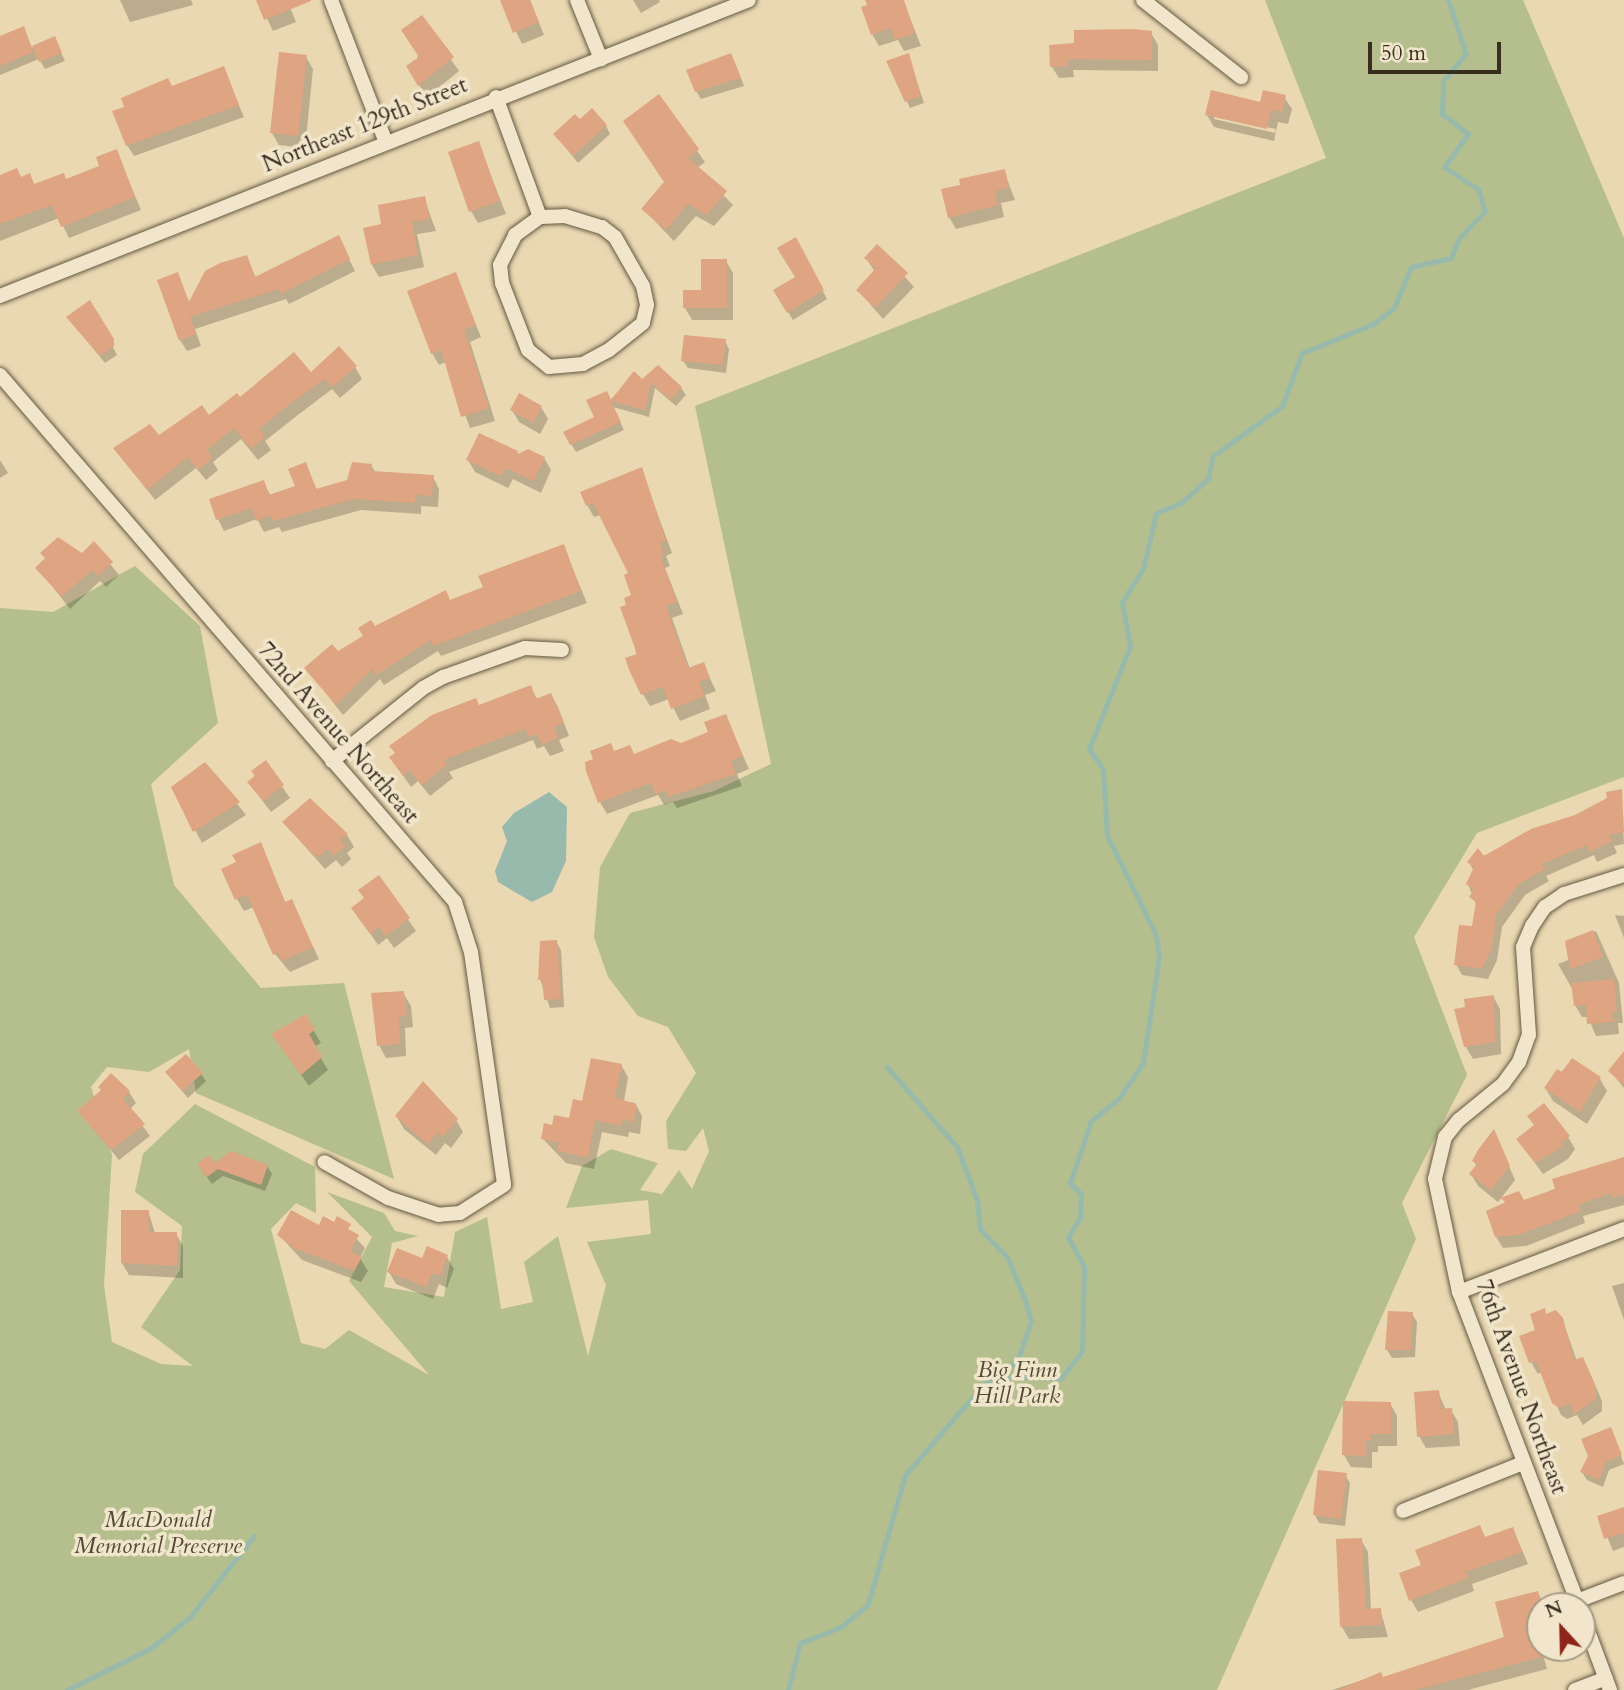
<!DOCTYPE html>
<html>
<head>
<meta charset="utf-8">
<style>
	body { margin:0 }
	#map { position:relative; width:1624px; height:1690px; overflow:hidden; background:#e9d8b1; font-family:Cardo,serif }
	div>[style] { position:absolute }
	.green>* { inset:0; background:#b4bf8d }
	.water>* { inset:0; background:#97baad }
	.shadow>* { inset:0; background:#0003 }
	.stream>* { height:5px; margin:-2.5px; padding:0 2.5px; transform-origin:2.5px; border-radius:2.5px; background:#97baad }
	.building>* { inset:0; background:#dfa481 }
	.roads { filter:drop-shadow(0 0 2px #655844) drop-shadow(0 0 2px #655844) }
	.street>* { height:14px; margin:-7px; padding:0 7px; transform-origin:7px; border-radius:7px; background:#f1e6cc }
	span { translate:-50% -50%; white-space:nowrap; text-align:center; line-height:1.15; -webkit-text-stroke:7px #f1e6cc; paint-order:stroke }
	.street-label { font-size:23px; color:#392d20 }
	.park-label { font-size:23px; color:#524a36; font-style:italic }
	.north { position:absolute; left:1526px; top:1592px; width:70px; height:70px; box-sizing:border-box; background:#f1e6cc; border:2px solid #a79c87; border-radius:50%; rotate:338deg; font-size:19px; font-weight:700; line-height:28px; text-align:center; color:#392d20 }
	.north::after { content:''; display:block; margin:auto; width:24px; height:32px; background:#8f2418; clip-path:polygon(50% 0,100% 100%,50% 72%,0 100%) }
	.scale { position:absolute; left:1368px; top:42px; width:133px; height:32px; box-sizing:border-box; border:4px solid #392d20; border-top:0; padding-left:9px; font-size:21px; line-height:24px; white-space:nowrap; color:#392d20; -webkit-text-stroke:5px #f1e6cc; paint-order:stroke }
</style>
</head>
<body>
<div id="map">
	<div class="green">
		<i style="clip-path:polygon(1265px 0,1523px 0,1624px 238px,1624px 777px,1477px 833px,1414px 937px,1467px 1075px,1402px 1203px,1416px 1239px,1217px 1690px,0 1690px,0 608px,53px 612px,135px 566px,200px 626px,218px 723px,151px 784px,174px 885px,261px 988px,344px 983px,394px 1179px,196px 1093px,189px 1049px,149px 1072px,107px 1067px,91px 1087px,112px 1155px,104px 1285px,112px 1342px,161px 1364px,193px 1366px,141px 1327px,180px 1270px,182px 1226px,135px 1192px,143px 1154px,195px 1104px,315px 1167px,316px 1213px,296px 1203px,271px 1229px,301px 1343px,325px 1349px,349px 1330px,429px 1375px,349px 1281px,372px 1237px,327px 1192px,384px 1213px,395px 1231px,418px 1236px,392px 1243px,384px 1287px,444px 1297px,455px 1232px,487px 1217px,501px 1309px,533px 1302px,524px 1262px,558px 1236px,588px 1356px,606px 1285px,587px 1242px,651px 1234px,648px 1200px,566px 1208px,582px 1166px,611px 1149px,658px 1163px,640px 1190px,662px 1194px,679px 1170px,692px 1189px,709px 1151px,703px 1128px,686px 1151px,668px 1149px,666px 1121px,696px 1073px,668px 1027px,638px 1016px,608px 977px,594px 937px,600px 867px,630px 813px,714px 791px,771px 764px,695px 406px,1326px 158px)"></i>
	</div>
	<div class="water">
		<i style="clip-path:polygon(549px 792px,567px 807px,566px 861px,552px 892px,532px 902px,498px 882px,495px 871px,507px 841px,502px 827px,514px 813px)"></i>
	</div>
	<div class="shadow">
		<i style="clip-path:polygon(120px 0,191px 0,193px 5px,130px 22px)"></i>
		<i style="clip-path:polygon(258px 0,287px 0,296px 22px,273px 31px)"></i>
		<i style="clip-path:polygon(501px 0,530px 0,544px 35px,522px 44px)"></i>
		<i style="clip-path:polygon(633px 0,659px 0,660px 2px,641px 13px)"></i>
		<i style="clip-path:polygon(894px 0,903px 0,921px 46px,904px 51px,898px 40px,879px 46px,872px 34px)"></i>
		<i style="clip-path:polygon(422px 18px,459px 71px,427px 97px,415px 79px)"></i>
		<i style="clip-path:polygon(1151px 33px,1158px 45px,1158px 71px,1073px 70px,1074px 77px,1059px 78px,1052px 67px,1076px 45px)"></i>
		<i style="clip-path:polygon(27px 36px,32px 48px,54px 38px,65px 61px,45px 69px,39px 59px,0 75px,0 38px)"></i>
		<i style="clip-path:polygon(908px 55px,924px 103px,910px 108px,888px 62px)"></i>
		<i style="clip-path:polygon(306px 57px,313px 69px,305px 148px,279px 145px,272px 133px)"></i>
		<i style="clip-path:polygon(735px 63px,744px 86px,701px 99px,696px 91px)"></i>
		<i style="clip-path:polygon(223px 68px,244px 117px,134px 156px,127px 145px,172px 88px)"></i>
		<i style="clip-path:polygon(658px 97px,705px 162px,697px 168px,733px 205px,714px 226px,696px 216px,674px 241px,643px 209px,665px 183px)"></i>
		<i style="clip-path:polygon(evenodd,1284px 97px,1292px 109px,1288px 124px,1278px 122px,1274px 141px,1214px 127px,1207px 115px,1284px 97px,1214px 116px,1276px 129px,1275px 133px,1214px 119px,1214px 116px)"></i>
		<i style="clip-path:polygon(580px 121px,606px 126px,610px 134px,578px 163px,555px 134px)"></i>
		<i style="clip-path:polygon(478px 143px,506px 214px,478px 223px,471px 211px)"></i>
		<i style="clip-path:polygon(116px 151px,141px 210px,69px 238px,59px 218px,0 241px,0 183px,21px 178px,35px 185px,67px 180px,102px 167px)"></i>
		<i style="clip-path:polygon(1004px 171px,1015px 200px,1001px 203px,1004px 217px,956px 229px,949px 217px)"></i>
		<i style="clip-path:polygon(424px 198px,436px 231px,417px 234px,424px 267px,379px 277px,372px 265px,383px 225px)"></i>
		<i style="clip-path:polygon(795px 239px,827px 299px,793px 320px,775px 291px,797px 277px)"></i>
		<i style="clip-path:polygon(877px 246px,914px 287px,883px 319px,858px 290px,875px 272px,866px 258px)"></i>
		<i style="clip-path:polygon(344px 249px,355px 271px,289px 304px,286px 299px,195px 329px,201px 346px,187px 351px,180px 340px,177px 275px,190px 304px,246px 257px,256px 278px)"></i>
		<i style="clip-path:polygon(726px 261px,733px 273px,733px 320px,692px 320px,685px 308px)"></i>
		<i style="clip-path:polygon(455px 274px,481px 337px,470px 342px,495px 421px,470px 428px,446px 362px,439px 365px,432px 353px)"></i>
		<i style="clip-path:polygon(90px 303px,117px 355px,105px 363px,68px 318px)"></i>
		<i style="clip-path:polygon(725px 341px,729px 349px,726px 373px,688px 368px,683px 361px)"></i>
		<i style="clip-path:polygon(355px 367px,362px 379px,340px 398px,332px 389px,294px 418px,265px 441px,271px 450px,258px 460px,241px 439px,213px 462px,218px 470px,206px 480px,196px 468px,155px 500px,116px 448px,159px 437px,310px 375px)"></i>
		<i style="clip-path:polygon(634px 374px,642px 381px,681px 388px,686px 395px,676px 406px,655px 388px,649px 417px,613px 407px,624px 430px,576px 452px,571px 444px)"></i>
		<i style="clip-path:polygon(541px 407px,548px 419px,540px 434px,519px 422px,512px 410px)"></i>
		<i style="clip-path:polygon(517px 453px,544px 458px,551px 470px,541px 493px,513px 479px,508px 488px,475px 472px,468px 460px)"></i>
		<i style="clip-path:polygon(0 460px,8px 473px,0 478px)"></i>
		<i style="clip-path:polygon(305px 464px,317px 490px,348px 481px,371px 465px,376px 473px,433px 477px,439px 489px,438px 507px,421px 506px,421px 514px,361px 510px,282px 532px,279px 527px,264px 532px,257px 519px,224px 531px,218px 519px,263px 482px,271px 496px,297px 487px)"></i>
		<i style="clip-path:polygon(641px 469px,672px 553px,666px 556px,670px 566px,665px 568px,683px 614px,672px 618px,690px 669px,703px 664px,716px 691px,705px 695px,710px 709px,680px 721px,669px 699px,650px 706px,643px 694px,628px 606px,634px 596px,630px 574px,601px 515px,594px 517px,587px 505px)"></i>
		<i style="clip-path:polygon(94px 544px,119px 575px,106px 587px,100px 581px,70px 609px,38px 568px,82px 555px)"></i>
		<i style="clip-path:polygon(563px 546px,587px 603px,441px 656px,438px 651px,384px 685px,380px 679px,343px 715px,306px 668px,338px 654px,374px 628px,485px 588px)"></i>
		<i style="clip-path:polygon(530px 687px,538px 700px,551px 695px,558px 707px,569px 736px,559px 740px,564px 751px,550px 756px,544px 746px,537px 749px,533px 740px,449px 772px,453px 778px,430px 796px,418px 781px,411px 787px,391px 758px,479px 707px)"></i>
		<i style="clip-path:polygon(725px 716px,749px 769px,737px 774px,742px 786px,677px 808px,673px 802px,664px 805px,658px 795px,607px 814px,600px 802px,615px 753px,634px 756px,681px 745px,711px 733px)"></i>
		<i style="clip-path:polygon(265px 762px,290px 798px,271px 812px,249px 783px)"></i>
		<i style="clip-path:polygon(205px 764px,246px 815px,202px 843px,173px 788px)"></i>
		<i style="clip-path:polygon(1621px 791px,1624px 844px,1614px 846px,1617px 853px,1597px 862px,1594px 855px,1546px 876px,1549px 881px,1525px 895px,1502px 927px,1497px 960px,1488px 979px,1462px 975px,1456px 964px,1473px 928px,1477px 907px,1468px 884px,1474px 871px,1469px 862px,1576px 816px)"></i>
		<i style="clip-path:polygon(284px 823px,347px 835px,354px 847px,347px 853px,351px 859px,342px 867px,336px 860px,325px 869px)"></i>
		<i style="clip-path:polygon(260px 844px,286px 904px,291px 901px,319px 959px,290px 972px,275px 954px,254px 907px,244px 911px,237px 899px,238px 863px)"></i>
		<i style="clip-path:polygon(378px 877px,416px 931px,394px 948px,387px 938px,378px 945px,353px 908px,366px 899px)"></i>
		<i style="clip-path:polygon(1624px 910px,1624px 938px,1615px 915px,1624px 916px)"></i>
		<i style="clip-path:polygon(1596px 931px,1619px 983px,1623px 1023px,1618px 1023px,1619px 1034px,1596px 1036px,1588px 1017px,1582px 1017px,1575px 1005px,1574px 992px,1558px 964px,1568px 960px,1567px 942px)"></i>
		<i style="clip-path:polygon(556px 942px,561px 950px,564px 1007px,550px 1008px,540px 979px)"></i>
		<i style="clip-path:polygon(403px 993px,411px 1006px,413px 1027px,405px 1028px,406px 1056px,386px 1058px,379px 1045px)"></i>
		<i style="clip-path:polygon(1493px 996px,1500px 1009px,1501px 1054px,1473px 1059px,1466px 1047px)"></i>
		<i style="clip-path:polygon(305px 1016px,321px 1043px,314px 1047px,328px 1070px,309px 1086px,273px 1035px)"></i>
		<i style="clip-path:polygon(1624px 1052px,1624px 1088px,1610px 1071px)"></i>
		<i style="clip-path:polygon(1572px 1060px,1600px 1079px,1607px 1091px,1587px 1124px,1553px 1101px,1546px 1089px)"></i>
		<i style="clip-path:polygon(621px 1065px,628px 1077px,624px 1101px,635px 1103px,642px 1116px,640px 1134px,629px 1132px,628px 1137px,602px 1132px,594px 1169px,566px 1163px,543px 1139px,554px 1127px,570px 1120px)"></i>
		<i style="clip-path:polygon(167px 1073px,201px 1074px,206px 1081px,188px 1098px)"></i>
		<i style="clip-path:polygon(102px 1091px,129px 1092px,136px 1103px,130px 1109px,150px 1136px,119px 1160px,79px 1111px)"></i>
		<i style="clip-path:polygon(397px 1117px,456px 1120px,463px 1132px,451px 1148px,445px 1143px,436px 1155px,404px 1129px)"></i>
		<i style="clip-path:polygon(1494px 1132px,1515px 1180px,1498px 1202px,1478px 1186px,1471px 1174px,1477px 1167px,1474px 1161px)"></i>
		<i style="clip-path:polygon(1568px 1137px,1575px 1149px,1568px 1159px,1543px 1174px,1526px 1151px)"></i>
		<i style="clip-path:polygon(1624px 1159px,1624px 1205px,1583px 1216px,1585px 1223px,1526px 1246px,1503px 1248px,1496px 1237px,1506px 1204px,1503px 1199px,1524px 1202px)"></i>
		<i style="clip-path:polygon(214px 1165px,267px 1166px,272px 1174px,265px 1191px,223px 1176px,212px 1184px,203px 1172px)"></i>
		<i style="clip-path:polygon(148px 1211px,155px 1233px,176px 1234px,183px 1246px,183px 1278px,129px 1275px,122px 1263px)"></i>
		<i style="clip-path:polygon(338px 1219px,365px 1248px,360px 1258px,368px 1271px,361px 1282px,302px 1260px,279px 1235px,335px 1225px)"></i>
		<i style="clip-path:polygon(447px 1257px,454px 1269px,447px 1288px,439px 1284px,433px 1299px,396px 1284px,389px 1272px)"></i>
		<i style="clip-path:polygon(1624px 1283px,1624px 1320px,1612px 1286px)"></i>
		<i style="clip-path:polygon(1390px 1313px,1412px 1314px,1417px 1322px,1415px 1357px,1392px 1358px,1387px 1350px)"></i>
		<i style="clip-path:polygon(1547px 1315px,1562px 1319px,1577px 1361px,1589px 1371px,1602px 1401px,1602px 1411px,1583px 1425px,1577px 1415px,1567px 1419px,1561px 1415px,1542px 1372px,1538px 1374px,1531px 1362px)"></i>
		<i style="clip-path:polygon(1438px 1392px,1446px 1410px,1451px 1410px,1458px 1422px,1460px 1446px,1426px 1448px,1419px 1436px)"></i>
		<i style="clip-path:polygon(1390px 1403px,1397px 1416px,1397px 1446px,1378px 1446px,1378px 1452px,1372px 1452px,1372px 1468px,1351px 1467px,1344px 1455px)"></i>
		<i style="clip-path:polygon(1611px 1429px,1624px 1464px,1609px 1470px,1603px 1487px,1587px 1480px,1582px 1472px)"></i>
		<i style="clip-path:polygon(1345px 1475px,1350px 1483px,1345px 1526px,1319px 1523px,1315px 1515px)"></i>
		<i style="clip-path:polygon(1624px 1509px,1624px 1547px,1613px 1551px,1599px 1517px)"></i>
		<i style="clip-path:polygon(1479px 1527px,1486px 1539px,1513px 1529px,1528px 1564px,1472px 1584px,1474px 1591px,1418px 1612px,1411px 1600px,1423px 1566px)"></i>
		<i style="clip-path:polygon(1361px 1540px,1368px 1552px,1371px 1610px,1380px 1609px,1388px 1637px,1349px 1639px,1342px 1627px)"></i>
		<i style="clip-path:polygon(1538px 1593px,1545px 1606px,1540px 1606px,1540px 1627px,1536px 1628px,1547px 1669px,1468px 1690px,1332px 1690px,1381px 1674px,1383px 1679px,1506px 1638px)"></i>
	</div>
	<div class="stream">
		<i style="left:887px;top:1067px;width:106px;rotate:48.8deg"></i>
		<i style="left:957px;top:1147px;width:57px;rotate:69.3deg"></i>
		<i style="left:977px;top:1200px;width:29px;rotate:84deg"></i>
		<i style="left:980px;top:1229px;width:39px;rotate:46deg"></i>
		<i style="left:1007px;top:1257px;width:43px;rotate:67deg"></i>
		<i style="left:1024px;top:1297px;width:25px;rotate:74deg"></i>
		<i style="left:1031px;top:1321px;width:43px;rotate:108.9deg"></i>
		<i style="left:1017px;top:1362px;width:25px;rotate:151deg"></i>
		<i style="left:67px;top:1690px;width:94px;rotate:-26.6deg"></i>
		<i style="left:151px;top:1648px;width:50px;rotate:-38.5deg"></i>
		<i style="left:190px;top:1617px;width:103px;rotate:-51.7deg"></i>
		<i style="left:788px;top:1690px;width:49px;rotate:-75.7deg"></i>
		<i style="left:800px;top:1643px;width:44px;rotate:-21.3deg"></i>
		<i style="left:841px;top:1627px;width:35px;rotate:-40deg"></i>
		<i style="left:868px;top:1604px;width:134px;rotate:-74deg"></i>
		<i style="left:905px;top:1475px;width:90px;rotate:-49.1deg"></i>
		<i style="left:964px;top:1407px;width:42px;rotate:-47.9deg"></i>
		<i style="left:992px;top:1376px;width:69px;rotate:1.7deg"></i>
		<i style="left:1061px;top:1378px;width:34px;rotate:-52deg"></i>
		<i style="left:1082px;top:1351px;width:84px;rotate:-88.6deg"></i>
		<i style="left:1084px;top:1267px;width:34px;rotate:-118deg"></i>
		<i style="left:1068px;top:1237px;width:22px;rotate:-58deg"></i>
		<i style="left:1080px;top:1218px;width:24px;rotate:-88deg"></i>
		<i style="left:1081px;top:1194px;width:16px;rotate:-135deg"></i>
		<i style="left:1070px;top:1183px;width:65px;rotate:-71.3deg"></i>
		<i style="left:1091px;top:1121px;width:36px;rotate:-39deg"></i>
		<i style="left:1119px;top:1098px;width:42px;rotate:-55.6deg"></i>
		<i style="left:1143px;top:1063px;width:107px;rotate:-81.4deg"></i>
		<i style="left:1159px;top:957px;width:22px;rotate:-98deg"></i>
		<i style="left:1156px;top:935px;width:110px;rotate:-116.3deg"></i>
		<i style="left:1107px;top:836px;width:67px;rotate:-93.4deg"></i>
		<i style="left:1103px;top:769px;width:24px;rotate:-125deg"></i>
		<i style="left:1089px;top:749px;width:111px;rotate:-68.3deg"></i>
		<i style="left:1130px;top:646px;width:45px;rotate:-100.3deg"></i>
		<i style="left:1122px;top:602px;width:39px;rotate:-58deg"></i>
		<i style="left:1143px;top:569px;width:57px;rotate:-76.9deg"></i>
		<i style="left:1156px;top:513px;width:27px;rotate:-22deg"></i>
		<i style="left:1181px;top:503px;width:36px;rotate:-42deg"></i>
		<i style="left:1208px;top:479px;width:24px;rotate:-78deg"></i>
		<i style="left:1213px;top:456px;width:85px;rotate:-35.9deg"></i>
		<i style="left:1282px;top:406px;width:57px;rotate:-69.3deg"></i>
		<i style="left:1302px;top:353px;width:77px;rotate:-22.2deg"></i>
		<i style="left:1373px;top:324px;width:26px;rotate:-37deg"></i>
		<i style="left:1394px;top:308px;width:44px;rotate:-67.5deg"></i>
		<i style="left:1411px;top:267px;width:41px;rotate:-12.7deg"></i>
		<i style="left:1451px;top:258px;width:22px;rotate:-68deg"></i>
		<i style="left:1459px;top:238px;width:37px;rotate:-46deg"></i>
		<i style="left:1485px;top:211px;width:23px;rotate:-108deg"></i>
		<i style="left:1478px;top:189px;width:40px;rotate:-147.1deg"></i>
		<i style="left:1444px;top:167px;width:41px;rotate:-54deg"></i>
		<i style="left:1468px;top:134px;width:33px;rotate:-142deg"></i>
		<i style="left:1442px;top:114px;width:33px;rotate:-88deg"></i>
		<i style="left:1443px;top:81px;width:35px;rotate:-50deg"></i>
		<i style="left:1466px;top:54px;width:57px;rotate:-108.4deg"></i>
	</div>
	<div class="building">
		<i style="clip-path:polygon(256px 0,311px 0,311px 1px,264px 20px)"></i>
		<i style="clip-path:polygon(500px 0,530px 0,539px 22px,513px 33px)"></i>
		<i style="clip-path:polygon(865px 0,904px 0,915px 33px,895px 40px,891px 28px,871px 35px,861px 7px,867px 5px)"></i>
		<i style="clip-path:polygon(422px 15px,454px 57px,418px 86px,406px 66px,419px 57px,401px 30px)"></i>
		<i style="clip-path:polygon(24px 26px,33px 52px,0 66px,0 36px)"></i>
		<i style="clip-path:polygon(1134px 29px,1152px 31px,1152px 60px,1068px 59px,1068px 66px,1050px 67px,1049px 45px,1074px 43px,1074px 30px)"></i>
		<i style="clip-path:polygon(55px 36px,62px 53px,39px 62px,32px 46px)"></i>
		<i style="clip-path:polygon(279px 52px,307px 55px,298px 136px,270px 133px)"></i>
		<i style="clip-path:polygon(731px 53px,741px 78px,695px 92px,686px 70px)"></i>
		<i style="clip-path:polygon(909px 53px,921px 96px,905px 102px,886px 61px)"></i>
		<i style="clip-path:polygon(224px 66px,239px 105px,126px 146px,112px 111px,124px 107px,121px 98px,168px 78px,172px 86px)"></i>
		<i style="clip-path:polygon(1211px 90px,1260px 102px,1263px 90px,1286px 95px,1282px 112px,1271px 110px,1267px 129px,1205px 115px)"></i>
		<i style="clip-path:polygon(659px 94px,699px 149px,688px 158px,727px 191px,707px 215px,688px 204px,666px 230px,641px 209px,664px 182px,623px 121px)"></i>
		<i style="clip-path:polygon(592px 108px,607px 125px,573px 156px,553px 134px,575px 114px,580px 119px)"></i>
		<i style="clip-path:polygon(479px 141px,500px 201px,469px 212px,448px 152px)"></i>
		<i style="clip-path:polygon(117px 149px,135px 197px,61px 227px,52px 205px,0 224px,0 175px,17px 168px,21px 177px,30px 173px,34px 184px,64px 173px,66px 179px,99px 166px,96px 157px)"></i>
		<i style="clip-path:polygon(1005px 169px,1009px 188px,995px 191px,998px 205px,948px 218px,941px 189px,960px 185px,959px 179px)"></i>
		<i style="clip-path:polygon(425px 196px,430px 219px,412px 222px,418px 255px,371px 265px,363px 228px,381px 224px,378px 205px)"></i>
		<i style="clip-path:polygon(339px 235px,350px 259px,281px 294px,278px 289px,190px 317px,196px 334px,179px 341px,157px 280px,178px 272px,189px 302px,205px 271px,220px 263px,247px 255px,255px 277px)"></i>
		<i style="clip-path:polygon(796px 237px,824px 290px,787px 313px,773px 290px,795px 277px,777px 248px)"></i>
		<i style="clip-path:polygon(877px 244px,908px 273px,875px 308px,856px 290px,876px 268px,864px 258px)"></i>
		<i style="clip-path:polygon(701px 259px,727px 259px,727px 308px,683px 308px,683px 290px,701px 290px)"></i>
		<i style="clip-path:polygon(456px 272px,476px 325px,464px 329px,489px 408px,461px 417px,441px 350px,431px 354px,407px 291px)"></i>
		<i style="clip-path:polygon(90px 300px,114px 339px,114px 346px,100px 356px,66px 317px)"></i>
		<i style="clip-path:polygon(684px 335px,726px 339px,723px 365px,681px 361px)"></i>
		<i style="clip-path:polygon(339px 346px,357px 366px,332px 387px,325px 379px,287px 406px,259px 429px,265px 437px,251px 449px,234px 428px,207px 450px,213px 458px,198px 470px,188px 457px,147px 490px,113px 448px,150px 424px,159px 435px,202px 405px,209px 415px,237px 393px,240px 397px,294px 352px,311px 372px)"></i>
		<i style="clip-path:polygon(658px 365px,682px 387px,671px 400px,651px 383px,645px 410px,611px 401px,621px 422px,570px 445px,563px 432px,594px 417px,586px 400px,607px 391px,611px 400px,634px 371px,642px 379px)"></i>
		<i style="clip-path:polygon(519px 393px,542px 406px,533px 423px,510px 410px)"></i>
		<i style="clip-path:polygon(479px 433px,518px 451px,516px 455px,528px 449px,545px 457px,534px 481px,506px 468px,501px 476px,466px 460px)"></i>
		<i style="clip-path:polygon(306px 462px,316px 489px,347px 480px,352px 462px,372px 464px,372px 471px,434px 475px,432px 496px,416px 495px,415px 503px,354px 499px,273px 521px,271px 515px,256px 521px,252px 508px,216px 520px,209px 499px,264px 480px,269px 495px,295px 486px,288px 469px)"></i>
		<i style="clip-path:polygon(642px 467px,666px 541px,660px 543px,664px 554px,660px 555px,677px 602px,666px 606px,688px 668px,704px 662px,710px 678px,699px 682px,705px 696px,671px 709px,663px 687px,641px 695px,630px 672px,625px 658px,637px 654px,620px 607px,626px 605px,624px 598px,631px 595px,624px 575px,628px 573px,593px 503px,586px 506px,580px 492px)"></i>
		<i style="clip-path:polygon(58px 537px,82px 553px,94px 541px,113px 562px,98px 576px,92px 570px,62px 597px,35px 568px,45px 558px,40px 553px)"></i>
		<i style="clip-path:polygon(564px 544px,581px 591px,433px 646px,431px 640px,376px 675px,372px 669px,336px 705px,304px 668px,332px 644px,338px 651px,363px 636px,358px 628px,371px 620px,375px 626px,446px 590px,450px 600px,483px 587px,478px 576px)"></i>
		<i style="clip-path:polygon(531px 685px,536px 699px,551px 693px,564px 723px,554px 727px,558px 738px,542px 745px,537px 734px,529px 737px,525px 729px,443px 760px,447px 765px,421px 785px,410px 770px,403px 776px,389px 757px,395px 753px,389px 746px,432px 715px,476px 698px,479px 705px)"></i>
		<i style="clip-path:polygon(726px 714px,743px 756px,731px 761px,736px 774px,668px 797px,666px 790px,656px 794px,651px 783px,598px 803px,586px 771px,585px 762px,593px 759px,590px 751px,611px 743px,614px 751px,630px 745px,634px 754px,671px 739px,681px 743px,708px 732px,704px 722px)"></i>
		<i style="clip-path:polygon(266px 760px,284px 785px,263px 801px,247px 782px,255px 776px,251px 771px)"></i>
		<i style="clip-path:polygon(205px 762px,240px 802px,193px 832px,171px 787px)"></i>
		<i style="clip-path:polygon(1622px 789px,1624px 832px,1609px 835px,1612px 841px,1590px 852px,1587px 845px,1542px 864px,1545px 869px,1519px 884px,1496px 915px,1492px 948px,1482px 969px,1454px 965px,1459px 925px,1472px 926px,1476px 902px,1469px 897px,1474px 890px,1466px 884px,1474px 867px,1467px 862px,1478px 848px,1484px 856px,1531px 829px,1575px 815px,1607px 798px,1606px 792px)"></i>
		<i style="clip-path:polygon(310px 798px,348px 834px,340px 840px,345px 846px,334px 856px,328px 849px,317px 858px,282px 822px)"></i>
		<i style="clip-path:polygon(261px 842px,285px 902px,292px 899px,313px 947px,282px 961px,278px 953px,273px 955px,247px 895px,235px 900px,221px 869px,236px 862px,232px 855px)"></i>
		<i style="clip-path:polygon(379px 875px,410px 918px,386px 936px,379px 927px,370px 934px,351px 908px,364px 898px,358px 890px)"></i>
		<i style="clip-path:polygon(1593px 930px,1603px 957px,1570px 969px,1565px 941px)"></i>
		<i style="clip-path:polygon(557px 940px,561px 999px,544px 1000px,542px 979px,538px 980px,540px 941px)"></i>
		<i style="clip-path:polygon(1614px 979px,1617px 1011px,1612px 1011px,1613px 1022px,1587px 1024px,1586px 1005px,1574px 1006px,1571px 983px)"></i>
		<i style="clip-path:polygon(404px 991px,407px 1015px,399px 1016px,400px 1044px,377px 1046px,371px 993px)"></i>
		<i style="clip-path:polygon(1494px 995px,1495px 1042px,1464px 1047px,1454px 1009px,1465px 1007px,1464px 999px)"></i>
		<i style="clip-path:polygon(306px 1014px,315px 1030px,309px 1034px,322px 1057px,301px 1075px,271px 1034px)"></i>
		<i style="clip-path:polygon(1624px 1051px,1624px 1085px,1608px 1071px)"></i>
		<i style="clip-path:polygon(186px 1054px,203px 1073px,182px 1091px,165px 1072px)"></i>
		<i style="clip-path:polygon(591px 1058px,622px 1064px,615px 1097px,637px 1105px,633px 1122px,623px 1120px,621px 1126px,595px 1120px,588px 1158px,557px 1151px,559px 1143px,541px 1139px,544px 1123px,552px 1125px,554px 1115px,569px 1118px,573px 1099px,582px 1101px)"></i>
		<i style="clip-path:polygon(1572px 1058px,1601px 1077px,1580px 1112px,1544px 1088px,1557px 1069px,1562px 1072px)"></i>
		<i style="clip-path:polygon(111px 1073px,130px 1091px,123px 1099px,145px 1124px,111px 1150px,77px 1111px,101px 1090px,98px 1087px)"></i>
		<i style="clip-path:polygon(423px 1081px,458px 1119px,443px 1137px,438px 1132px,428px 1144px,395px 1116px)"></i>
		<i style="clip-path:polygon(1544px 1103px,1570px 1136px,1561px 1143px,1563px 1146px,1535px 1163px,1516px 1139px,1534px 1125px,1527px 1116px)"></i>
		<i style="clip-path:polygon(1494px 1129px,1510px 1166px,1491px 1190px,1469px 1174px,1477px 1164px,1472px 1161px,1478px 1150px)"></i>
		<i style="clip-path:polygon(231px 1151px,268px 1165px,261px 1185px,218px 1169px,207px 1177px,197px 1164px,209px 1155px,215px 1163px)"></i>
		<i style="clip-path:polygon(1624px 1157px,1624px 1194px,1613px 1198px,1610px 1193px,1578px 1205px,1581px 1211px,1519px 1235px,1495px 1237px,1486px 1211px,1506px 1202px,1500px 1198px,1519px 1191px,1524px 1200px,1555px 1189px,1552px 1179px)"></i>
		<i style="clip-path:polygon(121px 1210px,149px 1210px,149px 1232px,177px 1232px,177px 1266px,121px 1263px)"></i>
		<i style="clip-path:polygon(291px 1210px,319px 1225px,323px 1216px,334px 1222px,337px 1216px,351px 1224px,348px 1229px,359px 1235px,350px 1251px,362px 1257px,354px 1271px,294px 1248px,277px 1235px)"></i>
		<i style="clip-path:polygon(427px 1246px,448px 1255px,440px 1276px,432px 1273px,426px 1287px,387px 1272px,397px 1248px,422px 1258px)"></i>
		<i style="clip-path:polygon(1545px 1308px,1546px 1314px,1556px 1310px,1563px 1318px,1574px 1360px,1583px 1357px,1596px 1387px,1596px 1399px,1574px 1414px,1570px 1403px,1559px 1408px,1552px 1403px,1536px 1361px,1529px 1363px,1519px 1336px,1535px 1330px,1530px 1314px)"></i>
		<i style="clip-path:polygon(1388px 1311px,1413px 1312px,1411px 1350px,1385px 1350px)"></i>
		<i style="clip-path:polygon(1439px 1390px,1441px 1409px,1452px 1408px,1454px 1434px,1417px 1437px,1414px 1392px)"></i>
		<i style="clip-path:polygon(1343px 1401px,1391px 1402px,1391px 1434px,1371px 1434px,1371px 1440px,1366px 1440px,1366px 1456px,1342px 1455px)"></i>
		<i style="clip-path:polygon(1611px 1427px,1622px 1455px,1606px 1462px,1599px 1480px,1580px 1472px,1588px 1456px,1581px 1439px)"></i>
		<i style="clip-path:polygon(1318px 1470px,1347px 1473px,1341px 1519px,1313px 1515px)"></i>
		<i style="clip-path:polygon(1624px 1507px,1624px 1533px,1604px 1539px,1597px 1516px)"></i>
		<i style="clip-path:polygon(1480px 1525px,1485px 1537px,1513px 1527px,1522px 1552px,1466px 1572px,1468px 1578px,1409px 1601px,1399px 1573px,1421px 1565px,1415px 1550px)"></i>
		<i style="clip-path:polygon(1362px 1538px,1366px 1609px,1381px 1608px,1382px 1625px,1340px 1627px,1336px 1539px)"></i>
		<i style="clip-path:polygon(1538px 1591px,1542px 1606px,1540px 1614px,1531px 1616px,1541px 1657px,1416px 1690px,1338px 1690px,1381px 1672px,1383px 1677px,1504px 1637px,1495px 1602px)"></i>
	</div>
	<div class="roads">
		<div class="street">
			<i style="left:331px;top:0;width:150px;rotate:68.9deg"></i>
			<i style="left:577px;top:0;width:64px;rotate:67.9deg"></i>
			<i style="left:1143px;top:0;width:125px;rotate:38.2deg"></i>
			<i style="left:496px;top:97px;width:128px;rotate:69.9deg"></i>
			<i style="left:565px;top:216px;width:39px;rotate:17deg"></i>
			<i style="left:602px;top:227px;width:16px;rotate:38deg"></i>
			<i style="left:615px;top:237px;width:56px;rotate:60.3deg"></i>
			<i style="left:643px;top:286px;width:19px;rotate:78deg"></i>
			<i style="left:647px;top:305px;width:18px;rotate:103deg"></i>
			<i style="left:643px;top:323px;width:43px;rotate:141.5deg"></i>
			<i style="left:609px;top:350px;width:30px;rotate:152deg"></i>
			<i style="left:583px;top:364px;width:34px;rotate:175deg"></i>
			<i style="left:549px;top:367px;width:27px;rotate:-141deg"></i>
			<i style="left:528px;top:350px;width:72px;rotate:-111.2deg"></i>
			<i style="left:502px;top:283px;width:18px;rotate:-96deg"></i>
			<i style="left:500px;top:265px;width:34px;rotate:-63deg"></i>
			<i style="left:515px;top:235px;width:31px;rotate:-36deg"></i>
			<i style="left:540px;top:217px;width:25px;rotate:-2deg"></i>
			<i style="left:0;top:296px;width:805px;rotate:-21.56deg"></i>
			<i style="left:0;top:375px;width:696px;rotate:49.19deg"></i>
			<i style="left:455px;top:902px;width:52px;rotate:72.3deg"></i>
			<i style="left:471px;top:952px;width:235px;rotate:81.9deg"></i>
			<i style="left:504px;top:1185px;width:52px;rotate:147.5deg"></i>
			<i style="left:460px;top:1213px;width:21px;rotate:175deg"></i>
			<i style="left:439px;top:1215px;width:54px;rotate:-161.6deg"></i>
			<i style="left:388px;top:1198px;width:73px;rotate:-150.6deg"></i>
			<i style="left:332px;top:761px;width:117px;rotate:-38.7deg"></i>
			<i style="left:423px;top:688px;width:23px;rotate:-29deg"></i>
			<i style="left:443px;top:677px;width:87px;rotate:-19.5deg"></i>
			<i style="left:525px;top:648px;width:37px;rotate:3deg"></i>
			<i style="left:1459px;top:1292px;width:177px;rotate:-20.9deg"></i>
			<i style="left:1403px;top:1511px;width:129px;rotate:-21.8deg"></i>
			<i style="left:1577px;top:1601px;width:50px;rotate:-21deg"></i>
			<i style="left:1579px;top:1606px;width:336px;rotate:-110.9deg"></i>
			<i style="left:1459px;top:1292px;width:116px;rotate:-102deg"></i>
			<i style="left:1435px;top:1179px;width:43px;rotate:-76.6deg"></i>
			<i style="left:1445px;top:1137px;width:22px;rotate:-51deg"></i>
			<i style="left:1459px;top:1120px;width:57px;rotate:-39.3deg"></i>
			<i style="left:1503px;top:1084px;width:27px;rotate:-54deg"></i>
			<i style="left:1519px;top:1062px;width:29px;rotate:-70deg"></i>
			<i style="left:1529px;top:1035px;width:88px;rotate:-93.9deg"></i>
			<i style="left:1523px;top:947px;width:23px;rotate:-67deg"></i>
			<i style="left:1532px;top:926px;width:23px;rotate:-56deg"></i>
			<i style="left:1545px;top:907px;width:23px;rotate:-34deg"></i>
			<i style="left:1564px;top:894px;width:63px;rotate:-17.6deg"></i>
			<i style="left:1582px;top:1615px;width:80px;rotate:69.5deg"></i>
			<i style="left:1575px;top:1690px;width:33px;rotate:-21deg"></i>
		</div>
	</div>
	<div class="street-label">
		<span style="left:365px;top:125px;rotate:-22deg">Northeast 129th Street</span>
		<span style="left:338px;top:733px;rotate:49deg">72nd Avenue Northeast</span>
		<span style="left:1521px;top:1387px;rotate:70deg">76th Avenue Northeast</span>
	</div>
	<div class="park-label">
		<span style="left:1017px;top:1383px">Big Finn<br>Hill Park</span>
		<span style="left:158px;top:1533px">MacDonald<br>Memorial Preserve</span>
	</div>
	<div class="north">N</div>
	<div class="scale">50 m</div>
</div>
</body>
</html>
